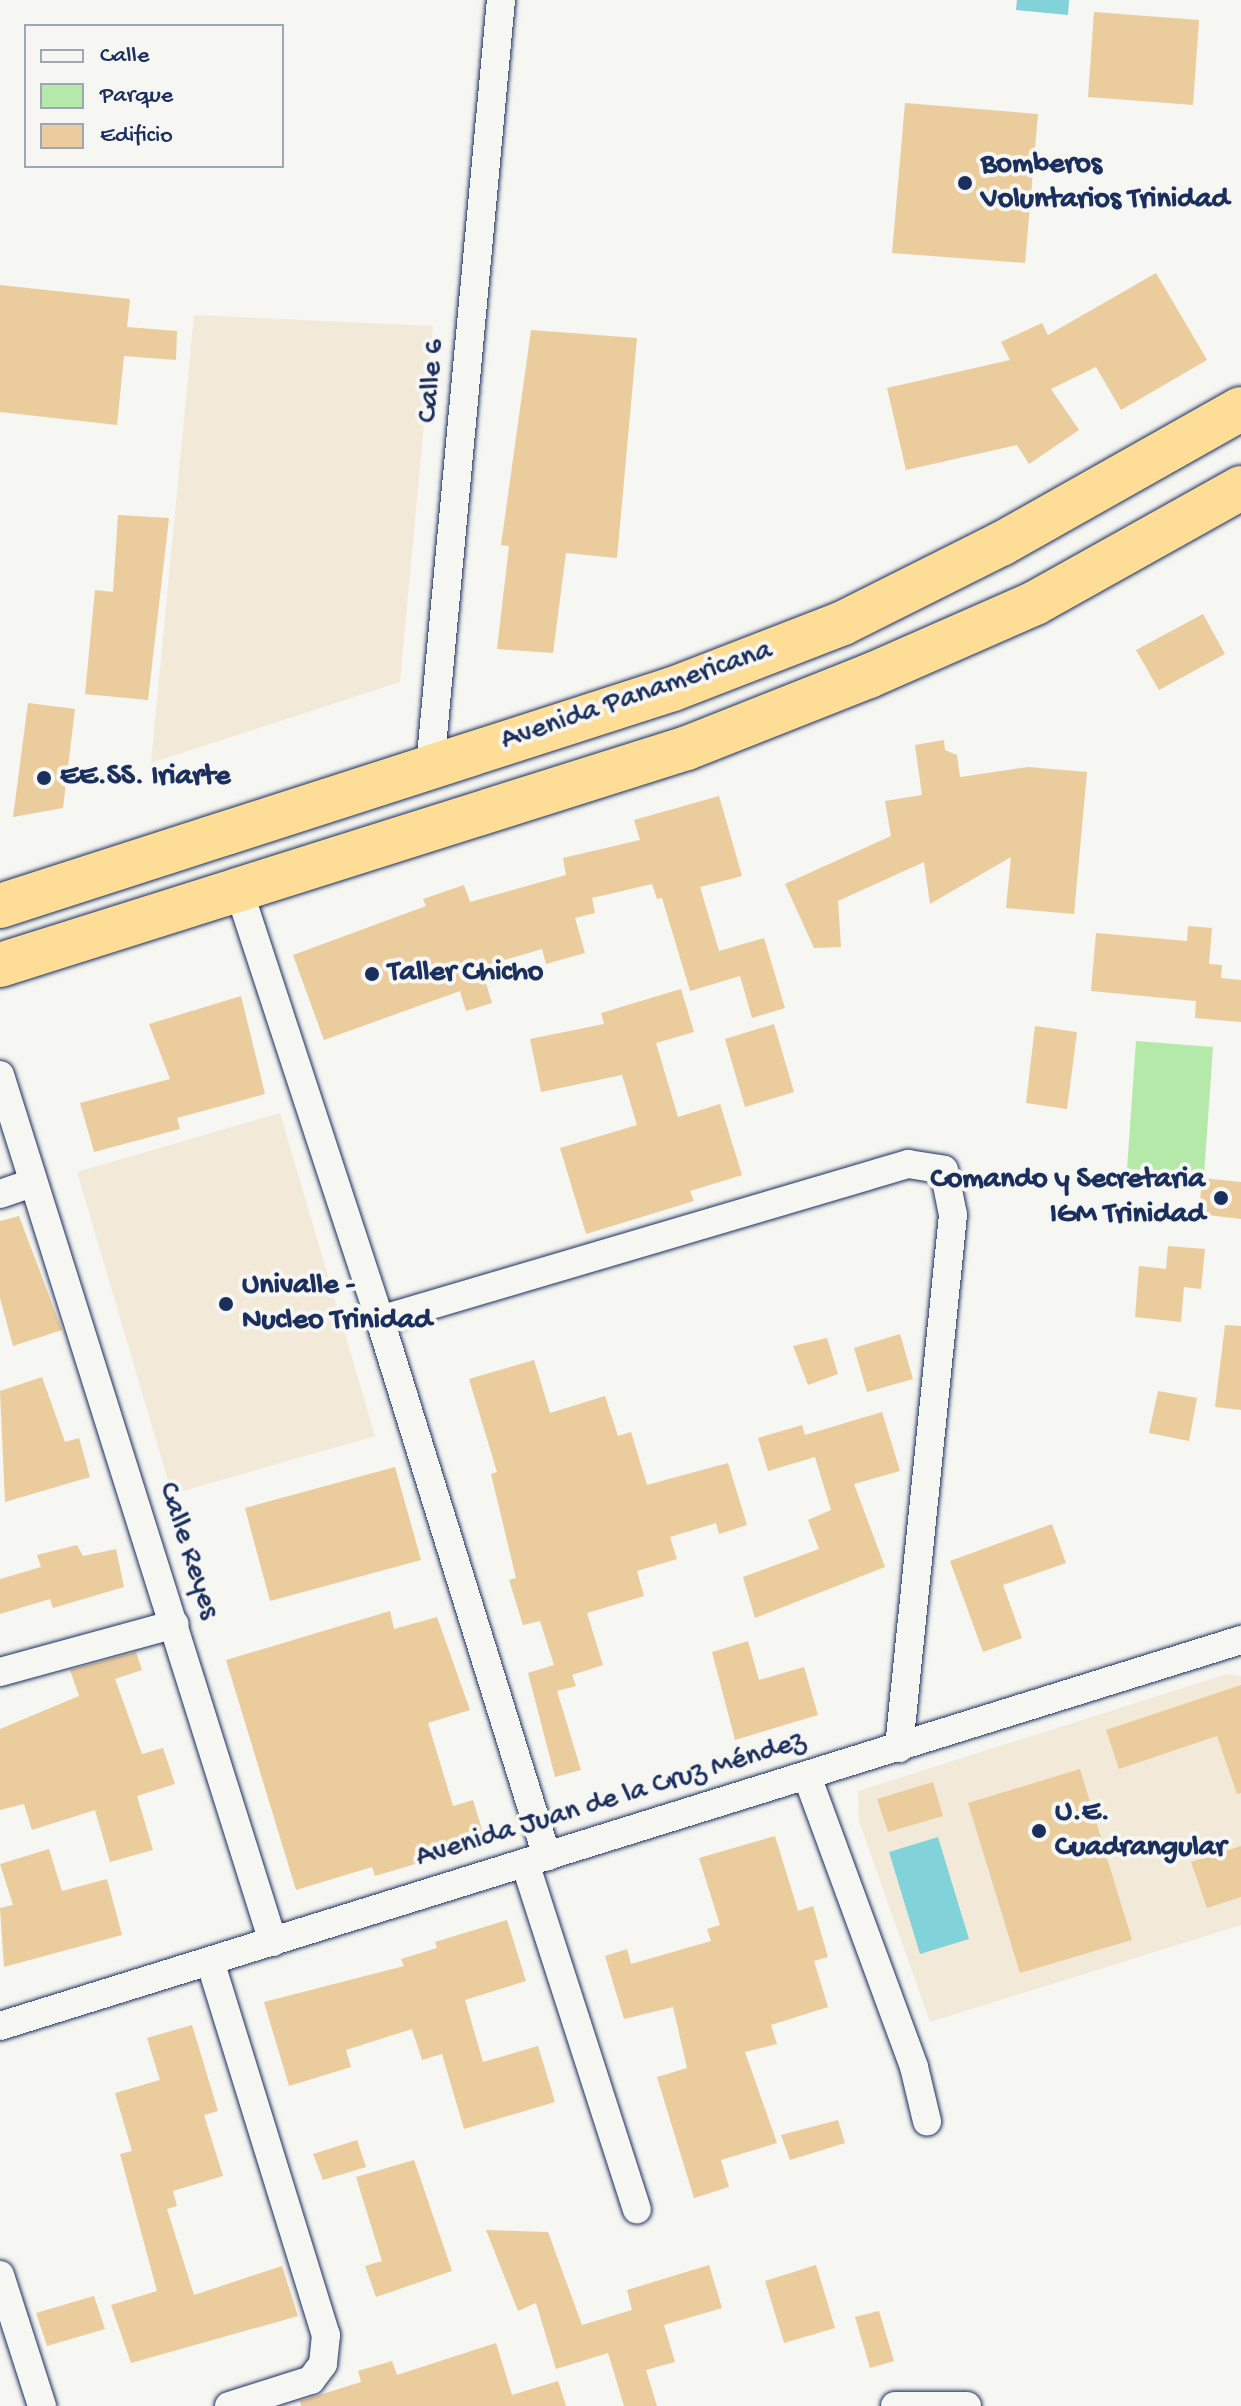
<!DOCTYPE html>
<html>
<head>
<meta charset="utf-8">
<style>
	body { margin:0 }
	#map { position:relative; width:1241px; height:2406px; overflow:hidden; background:#f6f6f2; font-family:"Gochi Hand",sans-serif }
	div>[style] { position:absolute }
	.built>* { inset:0; background:#f3e9d8 }
	.green>* { inset:0; background:#b5e9aa }
	.water>* { inset:0; background:#81d3d9 }
	.building>* { inset:0; background:#ebcc9d }
	.roads { filter:drop-shadow(0 0 2px #1b2f5e) drop-shadow(0 0 2px #1b2f5e) }
	.minor>* { height:28px; margin:-14px; padding:0 14px; transform-origin:14px; border-radius:14px; background:#f6f6f2 }
	.trunk>* { height:44px; margin:-22px; padding:0 22px; transform-origin:22px; border-radius:22px; background:#fedd96 }
	.dots>* { width:22px; height:22px; translate:-50% -50%; box-sizing:border-box; border:4px solid #f6f6f2; border-radius:50% }
	span { translate:-50% -50%; white-space:nowrap; text-align:center; line-height:1.15; -webkit-text-stroke:8px #f6f6f2; paint-order:stroke }
	.poi-label { font-size:30px; color:#1b2f5e; font-weight:700 }
	.left { translate:0 -50%; text-align:left }
	.right { translate:-100% -50%; text-align:right }
	.street-label { font-size:30px; color:#1b2f5e }
	.legend { position:absolute; left:24px; top:24px; width:260px; height:144px; box-sizing:border-box; background:#f6f6f2; border:2px solid #9ea6b7; margin:0; padding:10px 14px; list-style:none; font-size:24px; color:#1b2f5e }
	.legend li { display:flex; align-items:center; gap:16px; height:40px }
	.legend b { width:40px; border:2px solid #9ea6b7 }
</style>
</head>
<body>
<div id="map">
	<div class="built">
		<i style="clip-path:polygon(194px 315px,433px 326px,400px 682px,151px 763px)"></i>
		<i style="clip-path:polygon(280px 1113px,375px 1436px,172px 1494px,77px 1172px)"></i>
		<i style="clip-path:polygon(1227px 1674px,1241px 1676px,1241px 1925px,930px 2022px,859px 1821px,858px 1791px)"></i>
	</div>
	<div class="green">
		<i style="clip-path:polygon(1136px 1041px,1213px 1047px,1204px 1175px,1127px 1169px)"></i>
	</div>
	<div class="water">
		<i style="clip-path:polygon(1017px 0,1069px 0,1068px 15px,1016px 10px)"></i>
		<i style="clip-path:polygon(938px 1837px,969px 1939px,920px 1954px,889px 1852px)"></i>
	</div>
	<div class="building">
		<i style="clip-path:polygon(1094px 12px,1199px 20px,1193px 105px,1088px 97px)"></i>
		<i style="clip-path:polygon(905px 103px,1038px 114px,1025px 263px,892px 253px)"></i>
		<i style="clip-path:polygon(1156px 273px,1207px 360px,1121px 410px,1096px 367px,1051px 389px,1079px 430px,1029px 464px,1017px 445px,906px 470px,887px 388px,1010px 360px,1001px 342px,1042px 323px,1048px 335px)"></i>
		<i style="clip-path:polygon(0 285px,130px 299px,127px 327px,177px 331px,176px 360px,124px 356px,117px 425px,0 412px)"></i>
		<i style="clip-path:polygon(531px 330px,637px 338px,617px 558px,566px 553px,553px 653px,497px 649px,509px 546px,501px 545px)"></i>
		<i style="clip-path:polygon(118px 515px,169px 518px,148px 700px,85px 694px,95px 590px,113px 592px)"></i>
		<i style="clip-path:polygon(1203px 614px,1225px 654px,1159px 690px,1136px 650px)"></i>
		<i style="clip-path:polygon(28px 703px,75px 709px,63px 808px,13px 817px)"></i>
		<i style="clip-path:polygon(944px 740px,945px 750px,957px 755px,960px 777px,1028px 767px,1087px 772px,1074px 914px,1006px 908px,1011px 857px,930px 904px,924px 862px,838px 901px,841px 947px,814px 948px,785px 884px,891px 836px,885px 801px,922px 795px,915px 745px)"></i>
		<i style="clip-path:polygon(719px 796px,742px 876px,700px 887px,719px 951px,764px 938px,785px 1008px,752px 1018px,740px 976px,690px 991px,662px 898px,657px 899px,652px 884px,592px 898px,595px 913px,575px 918px,585px 953px,546px 964px,542px 949px,481px 967px,492px 1003px,466px 1011px,460px 991px,324px 1040px,293px 955px,426px 906px,423px 899px,464px 885px,470px 902px,566px 875px,563px 858px,640px 840px,634px 820px)"></i>
		<i style="clip-path:polygon(1188px 926px,1212px 928px,1209px 964px,1222px 965px,1221px 978px,1241px 980px,1241px 1022px,1195px 1018px,1196px 1001px,1091px 991px,1096px 933px,1187px 941px)"></i>
		<i style="clip-path:polygon(681px 989px,694px 1032px,656px 1043px,678px 1117px,720px 1104px,742px 1175px,690px 1191px,694px 1201px,586px 1234px,560px 1148px,637px 1125px,622px 1075px,541px 1092px,530px 1039px,604px 1024px,601px 1013px)"></i>
		<i style="clip-path:polygon(241px 996px,265px 1094px,177px 1118px,180px 1129px,94px 1152px,80px 1103px,170px 1079px,149px 1024px)"></i>
		<i style="clip-path:polygon(774px 1024px,794px 1092px,745px 1107px,725px 1039px)"></i>
		<i style="clip-path:polygon(1035px 1026px,1077px 1032px,1067px 1109px,1026px 1103px)"></i>
		<i style="clip-path:polygon(1202px 1178px,1241px 1182px,1241px 1219px,1199px 1214px)"></i>
		<i style="clip-path:polygon(19px 1216px,62px 1330px,13px 1346px,0 1298px,0 1221px)"></i>
		<i style="clip-path:polygon(1168px 1246px,1205px 1249px,1201px 1289px,1184px 1287px,1181px 1322px,1135px 1317px,1139px 1266px,1166px 1269px)"></i>
		<i style="clip-path:polygon(1225px 1325px,1241px 1326px,1241px 1410px,1215px 1407px)"></i>
		<i style="clip-path:polygon(900px 1334px,913px 1379px,867px 1392px,854px 1348px)"></i>
		<i style="clip-path:polygon(827px 1338px,838px 1374px,808px 1385px,793px 1346px)"></i>
		<i style="clip-path:polygon(534px 1360px,550px 1413px,605px 1396px,618px 1436px,631px 1432px,647px 1485px,728px 1463px,747px 1525px,719px 1534px,716px 1523px,670px 1537px,677px 1559px,637px 1571px,644px 1596px,587px 1613px,603px 1665px,572px 1675px,576px 1686px,557px 1691px,581px 1770px,555px 1777px,528px 1673px,554px 1665px,540px 1621px,523px 1625px,509px 1580px,516px 1578px,491px 1474px,497px 1472px,469px 1379px)"></i>
		<i style="clip-path:polygon(42px 1377px,65px 1442px,79px 1438px,90px 1477px,5px 1502px,0 1391px)"></i>
		<i style="clip-path:polygon(1158px 1391px,1197px 1398px,1189px 1441px,1149px 1433px)"></i>
		<i style="clip-path:polygon(882px 1412px,900px 1471px,854px 1484px,885px 1567px,755px 1618px,743px 1577px,819px 1549px,808px 1520px,831px 1510px,815px 1457px,768px 1471px,758px 1438px,802px 1425px,805px 1435px)"></i>
		<i style="clip-path:polygon(395px 1467px,421px 1560px,270px 1601px,245px 1508px)"></i>
		<i style="clip-path:polygon(1052px 1524px,1066px 1563px,1003px 1585px,1022px 1638px,983px 1652px,950px 1561px)"></i>
		<i style="clip-path:polygon(77px 1545px,83px 1556px,116px 1549px,124px 1587px,53px 1608px,50px 1599px,0 1614px,0 1579px,41px 1567px,37px 1555px)"></i>
		<i style="clip-path:polygon(390px 1611px,394px 1629px,437px 1617px,470px 1710px,428px 1723px,453px 1806px,473px 1800px,486px 1843px,375px 1876px,372px 1867px,296px 1890px,226px 1660px)"></i>
		<i style="clip-path:polygon(748px 1641px,759px 1680px,804px 1667px,818px 1715px,735px 1740px,712px 1652px)"></i>
		<i style="clip-path:polygon(136px 1652px,142px 1670px,115px 1679px,142px 1754px,163px 1748px,175px 1784px,137px 1796px,153px 1850px,110px 1862px,95px 1810px,32px 1830px,24px 1804px,0 1810px,0 1729px,79px 1696px,70px 1670px)"></i>
		<i style="clip-path:polygon(1241px 1685px,1241px 1793px,1237px 1794px,1217px 1736px,1119px 1769px,1106px 1730px)"></i>
		<i style="clip-path:polygon(1080px 1769px,1132px 1940px,1020px 1973px,968px 1803px)"></i>
		<i style="clip-path:polygon(933px 1782px,943px 1816px,888px 1832px,877px 1799px)"></i>
		<i style="clip-path:polygon(775px 1836px,798px 1911px,813px 1906px,828px 1957px,814px 1961px,828px 2007px,771px 2025px,777px 2044px,745px 2052px,777px 2143px,721px 2160px,729px 2187px,694px 2198px,657px 2077px,687px 2068px,673px 2007px,624px 2019px,605px 1956px,627px 1949px,631px 1964px,711px 1941px,707px 1929px,720px 1925px,699px 1858px)"></i>
		<i style="clip-path:polygon(1241px 1846px,1241px 1897px,1207px 1908px,1191px 1862px)"></i>
		<i style="clip-path:polygon(49px 1849px,62px 1891px,107px 1879px,122px 1935px,4px 1967px,0 1908px,13px 1905px,0 1864px)"></i>
		<i style="clip-path:polygon(507px 1920px,526px 1981px,465px 2000px,483px 2062px,538px 2046px,555px 2102px,464px 2129px,442px 2054px,422px 2060px,412px 2029px,346px 2050px,351px 2067px,289px 2086px,264px 2002px,404px 1966px,401px 1959px,437px 1948px,435px 1942px)"></i>
		<i style="clip-path:polygon(192px 2025px,218px 2111px,204px 2115px,223px 2176px,173px 2191px,177px 2206px,167px 2209px,194px 2295px,282px 2266px,298px 2316px,131px 2363px,111px 2305px,157px 2291px,120px 2154px,132px 2151px,115px 2093px,160px 2080px,147px 2038px)"></i>
		<i style="clip-path:polygon(838px 2120px,845px 2143px,790px 2160px,781px 2135px)"></i>
		<i style="clip-path:polygon(357px 2140px,366px 2167px,323px 2180px,313px 2154px)"></i>
		<i style="clip-path:polygon(414px 2160px,452px 2271px,376px 2297px,365px 2266px,382px 2261px,356px 2177px)"></i>
		<i style="clip-path:polygon(486px 2230px,548px 2232px,582px 2325px,632px 2310px,627px 2290px,709px 2265px,722px 2308px,664px 2325px,675px 2362px,646px 2370px,657px 2406px,624px 2406px,608px 2353px,556px 2369px,536px 2303px,518px 2311px)"></i>
		<i style="clip-path:polygon(816px 2265px,835px 2328px,784px 2343px,765px 2281px)"></i>
		<i style="clip-path:polygon(94px 2296px,105px 2329px,47px 2346px,36px 2313px)"></i>
		<i style="clip-path:polygon(879px 2311px,894px 2361px,870px 2368px,855px 2317px)"></i>
		<i style="clip-path:polygon(496px 2343px,512px 2395px,558px 2381px,566px 2406px,301px 2406px,300px 2401px,361px 2382px,358px 2371px,392px 2361px,397px 2375px)"></i>
	</div>
	<div class="roads">
		<div class="minor">
			<i style="left:430px;top:768px;width:771px;rotate:-84.72deg"></i>
			<i style="left:238px;top:888px;width:455px;rotate:71.8deg"></i>
			<i style="left:380px;top:1320px;width:562px;rotate:72.72deg"></i>
			<i style="left:0;top:1075px;width:909px;rotate:72.52deg"></i>
			<i style="left:0;top:1194px;width:34px;rotate:-19deg"></i>
			<i style="left:380px;top:1320px;width:551px;rotate:-16.46deg"></i>
			<i style="left:908px;top:1164px;width:36px;rotate:9deg"></i>
			<i style="left:944px;top:1170px;width:46px;rotate:78.7deg"></i>
			<i style="left:953px;top:1215px;width:536px;rotate:95.79deg"></i>
			<i style="left:0;top:1672px;width:181px;rotate:-15.3deg"></i>
			<i style="left:807px;top:1776px;width:310px;rotate:69.8deg"></i>
			<i style="left:914px;top:2067px;width:56px;rotate:76.5deg"></i>
			<i style="left:525px;top:1863px;width:364px;rotate:72.1deg"></i>
			<i style="left:210px;top:1961px;width:392px;rotate:72.8deg"></i>
			<i style="left:326px;top:2335px;width:29px;rotate:96deg"></i>
			<i style="left:323px;top:2364px;width:20px;rotate:127deg"></i>
			<i style="left:311px;top:2380px;width:86px;rotate:162.4deg"></i>
			<i style="left:0;top:2026px;width:1300px;rotate:-17.28deg"></i>
			<i style="left:0;top:2275px;width:138px;rotate:72.2deg"></i>
			<i style="left:895px;top:2406px;width:72px"></i>
		</div>
		<div class="trunk">
			<i style="left:0;top:906px;width:707px;rotate:-17.87deg"></i>
			<i style="left:673px;top:689px;width:182px;rotate:-21.2deg"></i>
			<i style="left:843px;top:623px;width:177px;rotate:-26.6deg"></i>
			<i style="left:1001px;top:544px;width:275px;rotate:-29.4deg"></i>
			<i style="left:0;top:965px;width:720px;rotate:-17.53deg"></i>
			<i style="left:687px;top:748px;width:196px;rotate:-21.6deg"></i>
			<i style="left:869px;top:676px;width:181px;rotate:-23.7deg"></i>
			<i style="left:1035px;top:603px;width:236px;rotate:-29.2deg"></i>
		</div>
	</div>
	<div class="dots">
		<i style="left:965px;top:183px;background:#1b2f5e"></i>
		<i style="left:44px;top:778px;background:#1b2f5e"></i>
		<i style="left:372px;top:974px;background:#1b2f5e"></i>
		<i style="left:1221px;top:1198px;background:#1b2f5e"></i>
		<i style="left:226px;top:1304px;background:#1b2f5e"></i>
		<i style="left:1039px;top:1831px;background:#1b2f5e"></i>
	</div>
	<div class="poi-label">
		<span class="left" style="left:981px;top:183px">Bomberos<br>Voluntarios Trinidad</span>
		<span class="left" style="left:60px;top:778px">EE.SS. Iriarte</span>
		<span class="left" style="left:388px;top:974px">Taller Chicho</span>
		<span class="right" style="left:1205px;top:1198px">Comando y Secretaria<br>IGM Trinidad</span>
		<span class="left" style="left:242px;top:1304px">Univalle -<br>Nucleo Trinidad</span>
		<span class="left" style="left:1055px;top:1831px">U.E.<br>Cuadrangular</span>
	</div>
	<div class="street-label">
		<span style="left:433px;top:381px;rotate:-85deg">Calle 6</span>
		<span style="left:637px;top:697px;rotate:-19deg">Avenida Panamericana</span>
		<span style="left:187px;top:1551px;rotate:72deg">Calle Reyes</span>
		<span style="left:611px;top:1801px;rotate:-17deg">Avenida Juan de la Cruz Méndez</span>
	</div>
	<ul class="legend">
	<li><b style="height:10px;background:#f6f6f2"></b>Calle</li>
	<li><b style="height:22px;background:#b5e9aa"></b>Parque</li>
	<li><b style="height:22px;background:#ebcc9d"></b>Edificio</li>
	</ul>
</div>
</body>
</html>
